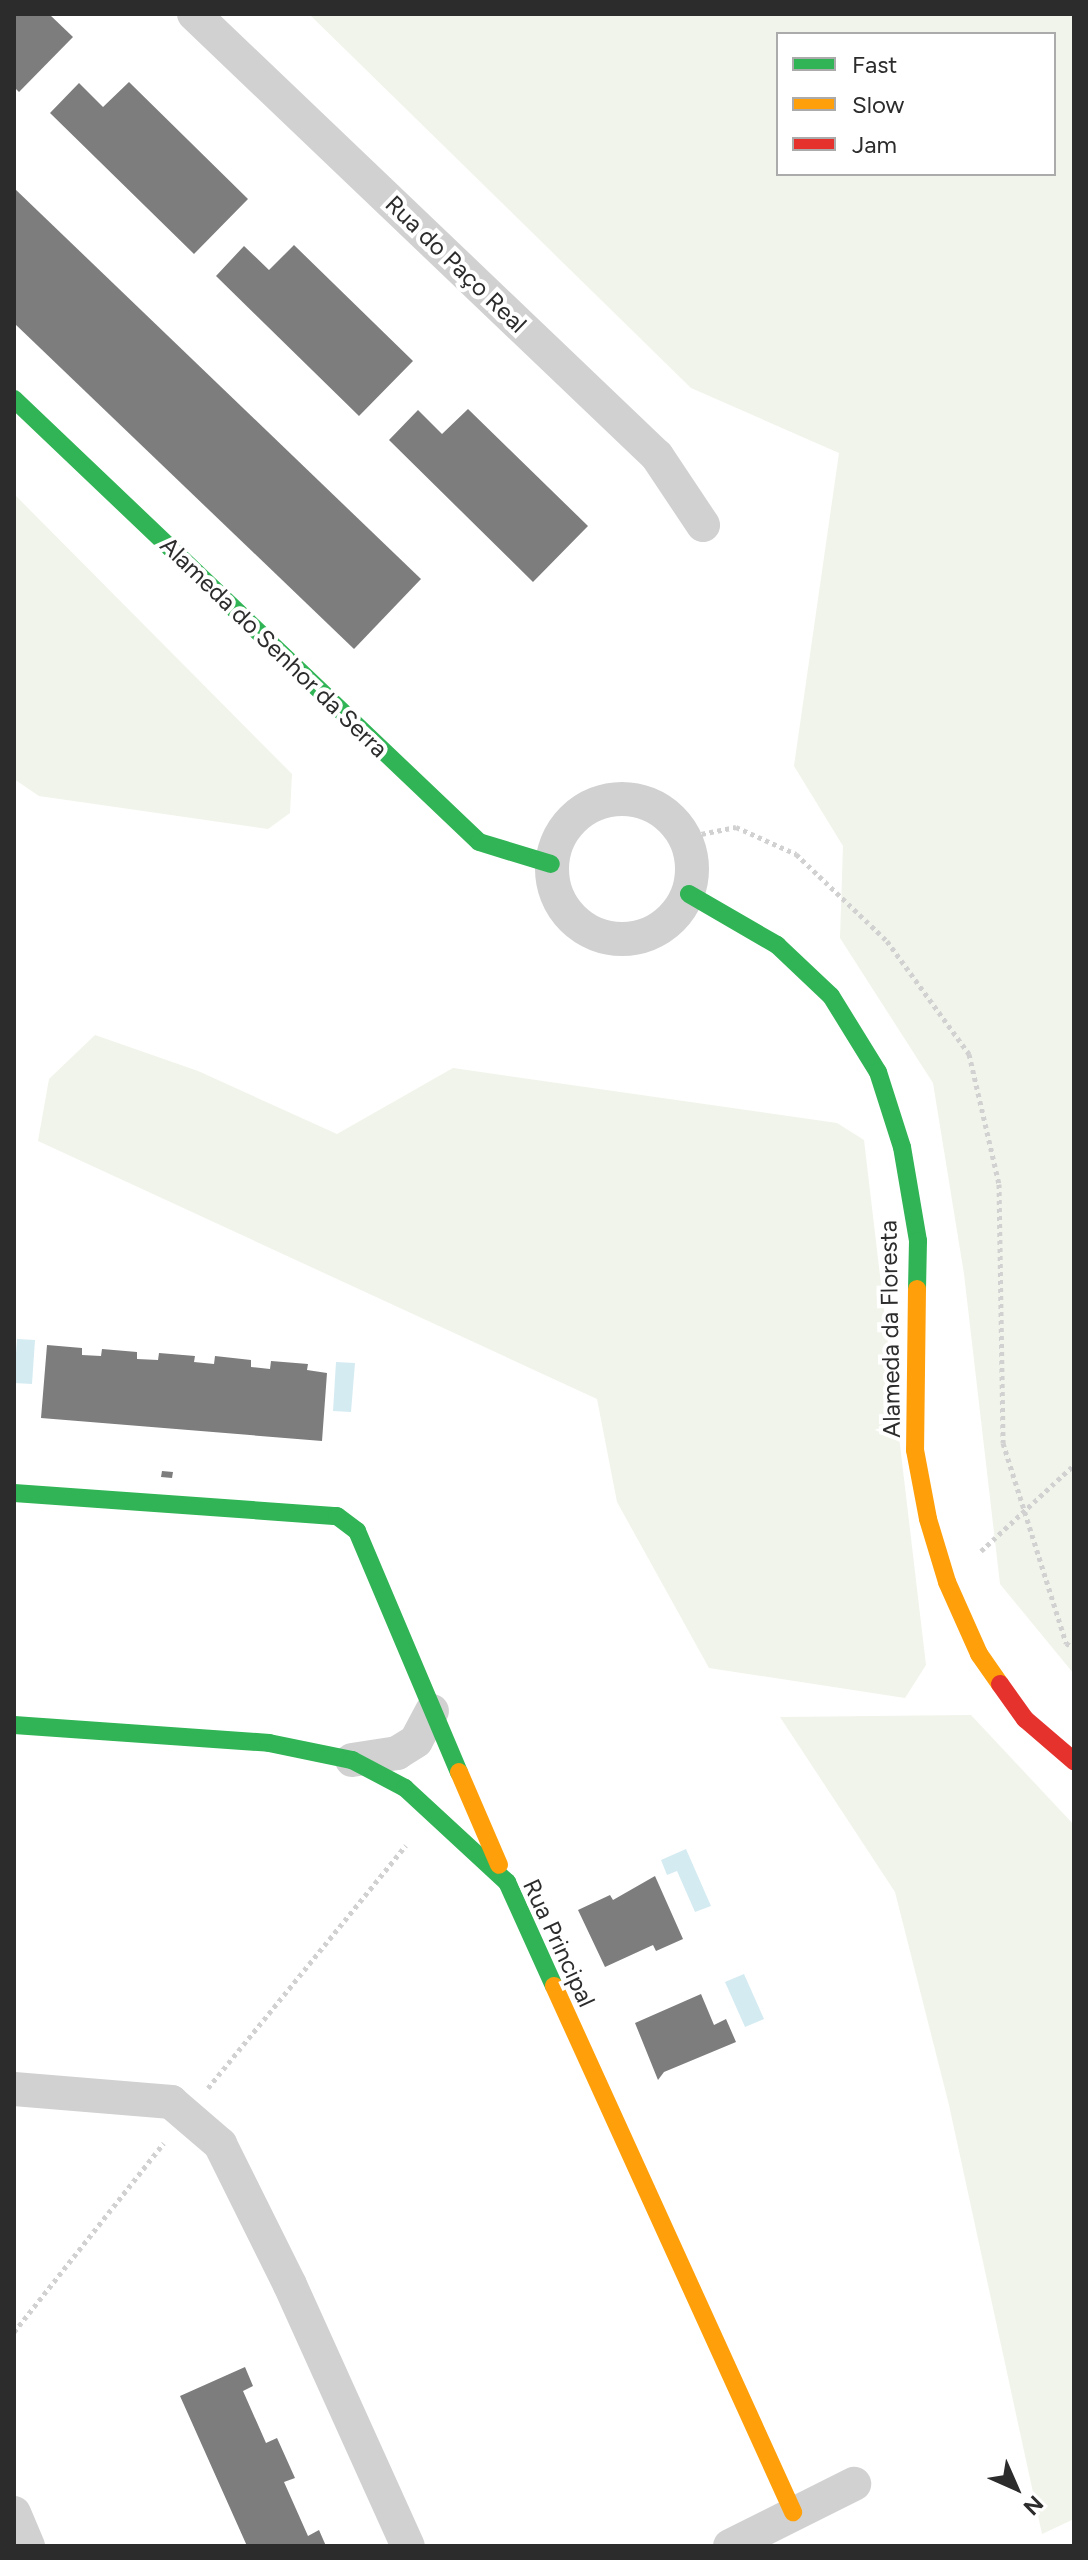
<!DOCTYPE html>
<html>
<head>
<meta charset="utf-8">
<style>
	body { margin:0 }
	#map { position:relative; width:1088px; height:2560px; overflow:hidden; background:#fff; font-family:Figtree,sans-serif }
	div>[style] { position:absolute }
	.green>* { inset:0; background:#f1f4ea }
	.water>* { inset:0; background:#d4ebf2 }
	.building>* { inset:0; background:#7d7d7d }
	.path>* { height:5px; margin-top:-2.5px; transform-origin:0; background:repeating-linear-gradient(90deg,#d1d1d1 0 4px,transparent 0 8px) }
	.street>* { height:34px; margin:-17px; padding:0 17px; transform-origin:17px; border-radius:17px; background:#d1d1d1 }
	.street>.ring { margin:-17px; padding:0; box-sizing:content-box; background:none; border:34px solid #d1d1d1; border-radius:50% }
	.fast>* { height:18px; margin:-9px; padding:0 9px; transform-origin:9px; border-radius:9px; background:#30b455 }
	.slow>* { height:18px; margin:-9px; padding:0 9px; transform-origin:9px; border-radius:9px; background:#ff9f0a }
	.jam>* { height:18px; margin:-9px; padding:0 9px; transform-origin:9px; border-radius:9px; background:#e5322d }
	span { translate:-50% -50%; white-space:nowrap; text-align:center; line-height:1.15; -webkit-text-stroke:8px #fff; paint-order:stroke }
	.street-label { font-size:24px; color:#2c2c2c }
	.frame { position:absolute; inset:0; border:16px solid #2c2c2c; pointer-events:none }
	.legend { position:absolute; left:776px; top:32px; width:280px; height:144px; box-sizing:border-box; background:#fff; border:2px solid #ababab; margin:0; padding:10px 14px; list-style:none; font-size:24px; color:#2c2c2c }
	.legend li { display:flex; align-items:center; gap:16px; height:40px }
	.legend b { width:40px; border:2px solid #ababab }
	.north { position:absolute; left:976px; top:2448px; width:80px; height:80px; -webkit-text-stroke:6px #fff; paint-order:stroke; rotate:135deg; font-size:22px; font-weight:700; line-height:32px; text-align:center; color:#2c2c2c }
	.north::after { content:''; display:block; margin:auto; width:28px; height:36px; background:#2c2c2c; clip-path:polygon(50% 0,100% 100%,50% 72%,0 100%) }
</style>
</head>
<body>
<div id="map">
	<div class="green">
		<i style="clip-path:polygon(evenodd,309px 14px,1074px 14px,1074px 1674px,1000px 1584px,964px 1274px,933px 1083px,840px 938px,843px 846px,794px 766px,839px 453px,691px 388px,309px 14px,778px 34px,1054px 34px,1054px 174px,778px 174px,778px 34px)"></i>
		<i style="clip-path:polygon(14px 494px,292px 774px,290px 813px,268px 829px,39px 796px,14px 779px)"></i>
		<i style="clip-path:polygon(95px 1035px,198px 1071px,337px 1134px,453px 1068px,837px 1123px,864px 1140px,926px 1665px,905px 1698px,709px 1668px,617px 1502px,597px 1399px,38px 1141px,49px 1079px)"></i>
		<i style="clip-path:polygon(971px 1715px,1074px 1825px,1074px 2519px,1042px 2534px,949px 2105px,895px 1892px,780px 1717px)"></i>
	</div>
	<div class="water">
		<i style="clip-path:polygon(17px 1339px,35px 1340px,32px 1384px,14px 1383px)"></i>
		<i style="clip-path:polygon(336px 1362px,355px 1363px,351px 1412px,333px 1411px)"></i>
		<i style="clip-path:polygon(686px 1849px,711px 1906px,695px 1912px,677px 1871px,667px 1875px,661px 1860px)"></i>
		<i style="clip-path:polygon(744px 1974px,764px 2019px,745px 2027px,725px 1982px)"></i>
	</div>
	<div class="building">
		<i style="clip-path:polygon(14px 14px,49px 14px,73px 37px,19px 92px,14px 87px)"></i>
		<i style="clip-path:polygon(129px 82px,248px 199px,194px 254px,50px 113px,79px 83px,103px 107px)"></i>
		<i style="clip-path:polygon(14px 188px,421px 579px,354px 649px,14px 323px)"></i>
		<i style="clip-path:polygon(294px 245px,413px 361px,359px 416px,216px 276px,244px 246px,269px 270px)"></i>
		<i style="clip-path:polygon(468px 409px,588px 526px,533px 582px,389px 440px,418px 410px,442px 434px)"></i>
		<i style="clip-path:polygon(47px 1345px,82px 1348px,82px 1355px,101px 1356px,102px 1349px,137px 1352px,137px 1359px,158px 1360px,159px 1353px,195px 1356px,194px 1362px,214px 1364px,215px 1356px,251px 1360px,251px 1367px,270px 1369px,271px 1361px,308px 1364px,307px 1370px,327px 1373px,322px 1441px,41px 1418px)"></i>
		<i style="clip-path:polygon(162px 1471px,173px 1472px,172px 1478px,161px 1477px)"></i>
		<i style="clip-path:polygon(655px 1876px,683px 1939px,656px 1951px,653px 1945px,605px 1967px,578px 1910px,610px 1895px,613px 1900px)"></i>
		<i style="clip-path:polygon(701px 1994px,714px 2025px,726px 2019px,736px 2042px,664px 2072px,658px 2080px,635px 2023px)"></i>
		<i style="clip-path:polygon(245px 2367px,253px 2386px,243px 2391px,266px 2443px,277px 2438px,295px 2478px,284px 2482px,308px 2536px,319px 2530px,326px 2546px,247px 2546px,180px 2396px)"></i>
	</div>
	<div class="path">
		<i style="left:686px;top:837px;width:51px;rotate:-11.3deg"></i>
		<i style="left:736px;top:827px;width:66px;rotate:24.2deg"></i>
		<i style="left:796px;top:854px;width:126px;rotate:43.7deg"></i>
		<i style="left:887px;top:941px;width:140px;rotate:54deg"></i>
		<i style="left:969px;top:1054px;width:133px;rotate:77deg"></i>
		<i style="left:999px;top:1184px;width:259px;rotate:89.1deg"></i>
		<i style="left:1003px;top:1443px;width:210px;rotate:72.5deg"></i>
		<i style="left:1066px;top:1643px;width:9px;rotate:32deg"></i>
		<i style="left:981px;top:1551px;width:127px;rotate:-42.8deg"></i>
		<i style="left:208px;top:2088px;width:313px;rotate:-50.8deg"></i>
		<i style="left:14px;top:2332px;width:241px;rotate:-51.6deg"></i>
	</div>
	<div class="street">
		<i style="left:194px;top:14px;width:640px;rotate:43.67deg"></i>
		<i style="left:657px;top:456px;width:83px;rotate:56.3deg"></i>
		<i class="ring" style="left:552px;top:799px;width:106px;height:106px"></i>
		<i style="left:352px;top:1760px;width:46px;rotate:-8.8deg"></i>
		<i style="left:397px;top:1753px;width:22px;rotate:-32deg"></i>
		<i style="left:416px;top:1741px;width:34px;rotate:-62deg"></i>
		<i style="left:14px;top:2089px;width:158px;rotate:4.7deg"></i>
		<i style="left:171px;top:2102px;width:65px;rotate:40.6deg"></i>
		<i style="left:220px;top:2144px;width:157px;rotate:63.6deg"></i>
		<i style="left:290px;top:2285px;width:286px;rotate:65.7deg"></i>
		<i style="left:14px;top:2513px;width:36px;rotate:67deg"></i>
		<i style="left:730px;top:2546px;width:139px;rotate:-26.6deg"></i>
	</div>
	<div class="fast">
		<i style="left:14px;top:399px;width:642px;rotate:43.61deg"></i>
		<i style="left:479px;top:842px;width:75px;rotate:17deg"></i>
		<i style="left:689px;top:894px;width:102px;rotate:30.1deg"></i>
		<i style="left:777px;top:945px;width:74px;rotate:43.4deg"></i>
		<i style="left:831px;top:996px;width:89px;rotate:58.3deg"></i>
		<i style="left:878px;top:1072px;width:79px;rotate:72.3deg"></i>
		<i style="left:902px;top:1147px;width:95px;rotate:80.3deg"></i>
		<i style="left:918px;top:1241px;width:48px;rotate:91.2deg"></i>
		<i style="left:14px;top:1493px;width:324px;rotate:4.1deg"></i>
		<i style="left:337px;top:1516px;width:25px;rotate:37deg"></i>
		<i style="left:357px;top:1531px;width:262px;rotate:67.1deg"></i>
		<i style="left:14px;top:1725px;width:256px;rotate:4deg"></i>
		<i style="left:269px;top:1743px;width:85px;rotate:11.6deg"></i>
		<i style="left:352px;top:1760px;width:60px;rotate:27.8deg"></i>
		<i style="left:405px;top:1788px;width:139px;rotate:42.7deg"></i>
		<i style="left:507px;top:1882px;width:114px;rotate:65.7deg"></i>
	</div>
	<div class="slow">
		<i style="left:917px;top:1289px;width:161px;rotate:90.7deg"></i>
		<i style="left:915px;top:1450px;width:70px;rotate:79.3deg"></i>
		<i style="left:928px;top:1519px;width:66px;rotate:73.2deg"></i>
		<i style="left:947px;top:1582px;width:79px;rotate:66deg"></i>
		<i style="left:979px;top:1654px;width:37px;rotate:55deg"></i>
		<i style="left:459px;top:1772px;width:101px;rotate:66.7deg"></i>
		<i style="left:554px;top:1986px;width:578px;rotate:65.56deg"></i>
	</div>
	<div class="jam">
		<i style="left:1000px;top:1684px;width:43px;rotate:54.5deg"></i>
		<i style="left:1025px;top:1719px;width:65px;rotate:40.6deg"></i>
	</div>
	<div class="street-label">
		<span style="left:456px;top:264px;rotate:44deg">Rua do Paço Real</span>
		<span style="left:274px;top:647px;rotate:44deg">Alameda do Senhor da Serra</span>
		<span style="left:890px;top:1329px;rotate:-91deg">Alameda da Floresta</span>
		<span style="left:559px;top:1943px;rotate:65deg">Rua Principal</span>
	</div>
	<div class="frame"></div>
	<ul class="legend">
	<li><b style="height:10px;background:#30b455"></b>Fast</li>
	<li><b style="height:10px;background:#ff9f0a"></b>Slow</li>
	<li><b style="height:10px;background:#e5322d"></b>Jam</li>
	</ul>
	<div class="north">N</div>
</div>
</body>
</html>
